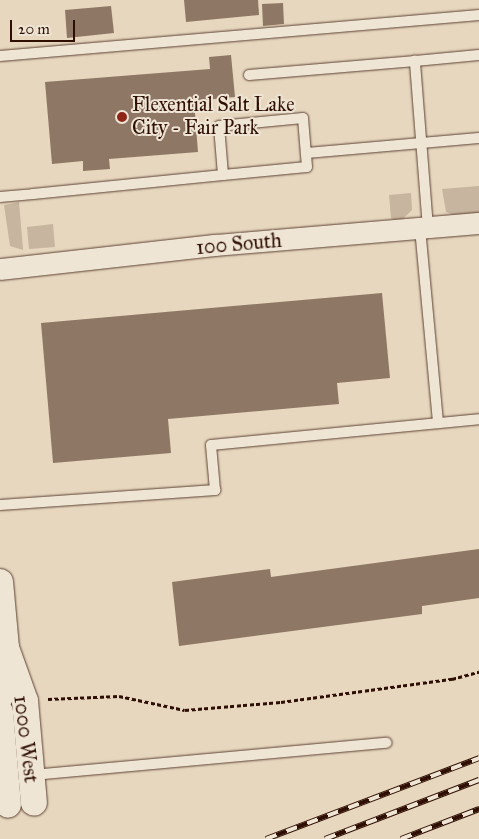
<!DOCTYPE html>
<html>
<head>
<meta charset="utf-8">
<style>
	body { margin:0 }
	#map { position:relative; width:479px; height:839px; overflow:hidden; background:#e7d7bf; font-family:"IM FELL Great Primer",serif }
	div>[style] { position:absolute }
	.green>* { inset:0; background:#c8b59f }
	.building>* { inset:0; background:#8f7765 }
	.path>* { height:3px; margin-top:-1.5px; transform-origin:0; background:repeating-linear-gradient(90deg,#2f0f03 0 4px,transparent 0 6.5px) }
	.roads { filter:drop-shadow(0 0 1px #5d4132) drop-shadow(0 0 1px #5d4132) }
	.service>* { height:10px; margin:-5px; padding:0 5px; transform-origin:5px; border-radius:5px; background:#efe5d5 }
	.minor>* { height:21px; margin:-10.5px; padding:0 10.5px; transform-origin:10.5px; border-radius:10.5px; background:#efe5d5 }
	.tertiary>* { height:26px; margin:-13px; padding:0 13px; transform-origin:13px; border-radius:13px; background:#efe5d5 }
	.rail>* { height:5.5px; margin-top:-2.75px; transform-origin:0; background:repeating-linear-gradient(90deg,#efe5d5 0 11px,#2f0f03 0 22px); box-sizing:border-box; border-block:1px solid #2f0f03 }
	.dots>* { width:14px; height:14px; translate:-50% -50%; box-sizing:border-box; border:2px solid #efe5d5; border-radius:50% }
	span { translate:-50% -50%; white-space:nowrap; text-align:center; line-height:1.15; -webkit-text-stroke:4px #efe5d5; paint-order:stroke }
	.poi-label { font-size:20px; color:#2f0f03 }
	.left { translate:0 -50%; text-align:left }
	.street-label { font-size:20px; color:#2f0f03 }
	.scale { position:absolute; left:10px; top:20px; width:65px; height:22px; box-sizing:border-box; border:2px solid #2f0f03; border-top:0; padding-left:6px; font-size:15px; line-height:18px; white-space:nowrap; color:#2f0f03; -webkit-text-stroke:4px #efe5d5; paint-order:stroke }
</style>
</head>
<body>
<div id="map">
	<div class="green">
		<i style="clip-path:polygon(479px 186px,479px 213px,454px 215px,446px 212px,442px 189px)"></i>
		<i style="clip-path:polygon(411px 193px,412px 210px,403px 219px,394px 220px,391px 218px,389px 195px)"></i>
		<i style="clip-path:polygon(19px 202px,23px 249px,23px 250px,10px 246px,4px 205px)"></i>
		<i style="clip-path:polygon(53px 224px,55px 247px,29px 249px,27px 227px)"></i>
	</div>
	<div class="building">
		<i style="clip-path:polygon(184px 0,258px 0,259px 15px,186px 22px)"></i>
		<i style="clip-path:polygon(283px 3px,284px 24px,263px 26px,262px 4px)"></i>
		<i style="clip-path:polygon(111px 6px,114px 33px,67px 38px,65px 10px)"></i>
		<i style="clip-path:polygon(231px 55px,235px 97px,194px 101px,198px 152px,109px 159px,110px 169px,83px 171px,83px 161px,52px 164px,45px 82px,210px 69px,209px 57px)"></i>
		<i style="clip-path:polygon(382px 293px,390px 378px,337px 383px,339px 404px,168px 419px,171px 453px,53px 463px,41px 323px)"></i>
		<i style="clip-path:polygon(479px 549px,479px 598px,422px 606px,422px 614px,179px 646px,172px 582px,270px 569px,271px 577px)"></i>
	</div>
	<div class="path">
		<i style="left:48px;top:699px;width:71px;rotate:-2.4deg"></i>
		<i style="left:119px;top:696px;width:67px;rotate:12deg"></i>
		<i style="left:185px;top:710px;width:96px;rotate:-4.8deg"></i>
		<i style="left:281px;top:702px;width:173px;rotate:-7.7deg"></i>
		<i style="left:452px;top:679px;width:28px;rotate:-15deg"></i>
	</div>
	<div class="roads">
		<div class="service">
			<i style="left:0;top:56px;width:481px;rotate:-4.9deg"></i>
			<i style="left:249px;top:75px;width:167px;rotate:-4.8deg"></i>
			<i style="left:306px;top:153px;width:174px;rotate:-5deg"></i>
			<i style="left:0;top:197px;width:33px;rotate:-5deg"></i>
			<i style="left:33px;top:194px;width:191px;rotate:-5.7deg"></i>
			<i style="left:223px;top:175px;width:84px;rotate:-5.4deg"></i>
			<i style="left:307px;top:167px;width:49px;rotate:-94.7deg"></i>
			<i style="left:303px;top:118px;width:84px;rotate:174.6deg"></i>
			<i style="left:219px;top:126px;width:49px;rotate:85.3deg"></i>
			<i style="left:420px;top:228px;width:196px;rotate:84.7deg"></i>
			<i style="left:428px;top:228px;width:168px;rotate:-94.5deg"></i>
			<i style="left:415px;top:61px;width:64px;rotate:-5.4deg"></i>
			<i style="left:0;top:505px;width:216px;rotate:-4deg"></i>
			<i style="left:215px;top:490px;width:45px;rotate:-95.1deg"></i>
			<i style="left:211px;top:445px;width:269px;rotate:-5.5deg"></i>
			<i style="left:32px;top:775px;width:356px;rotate:-5.2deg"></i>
		</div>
		<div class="minor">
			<i style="left:0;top:269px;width:216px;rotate:-6.4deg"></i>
			<i style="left:215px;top:245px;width:265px;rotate:-4.8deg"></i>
		</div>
		<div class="tertiary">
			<i style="left:0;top:582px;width:66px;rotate:84.8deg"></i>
			<i style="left:6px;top:648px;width:49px;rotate:97deg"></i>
			<i style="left:6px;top:648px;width:56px;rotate:70.3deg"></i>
			<i style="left:25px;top:701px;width:102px;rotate:85deg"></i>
			<i style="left:0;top:712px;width:93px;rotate:85.1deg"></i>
		</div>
	</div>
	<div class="rail">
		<i style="left:266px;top:839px;width:228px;rotate:-20.8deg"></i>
		<i style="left:325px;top:839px;width:165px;rotate:-21deg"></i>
		<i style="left:401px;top:839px;width:84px;rotate:-21deg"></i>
	</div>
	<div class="dots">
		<i style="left:122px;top:117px;background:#8f2418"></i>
	</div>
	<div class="poi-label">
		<span class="left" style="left:132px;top:116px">Flexential Salt Lake<br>City - Fair Park</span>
	</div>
	<div class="street-label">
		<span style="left:239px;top:244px;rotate:-5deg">100 South</span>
		<span style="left:26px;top:739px;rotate:83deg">1000 West</span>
	</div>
	<div class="scale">20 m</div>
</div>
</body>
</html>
